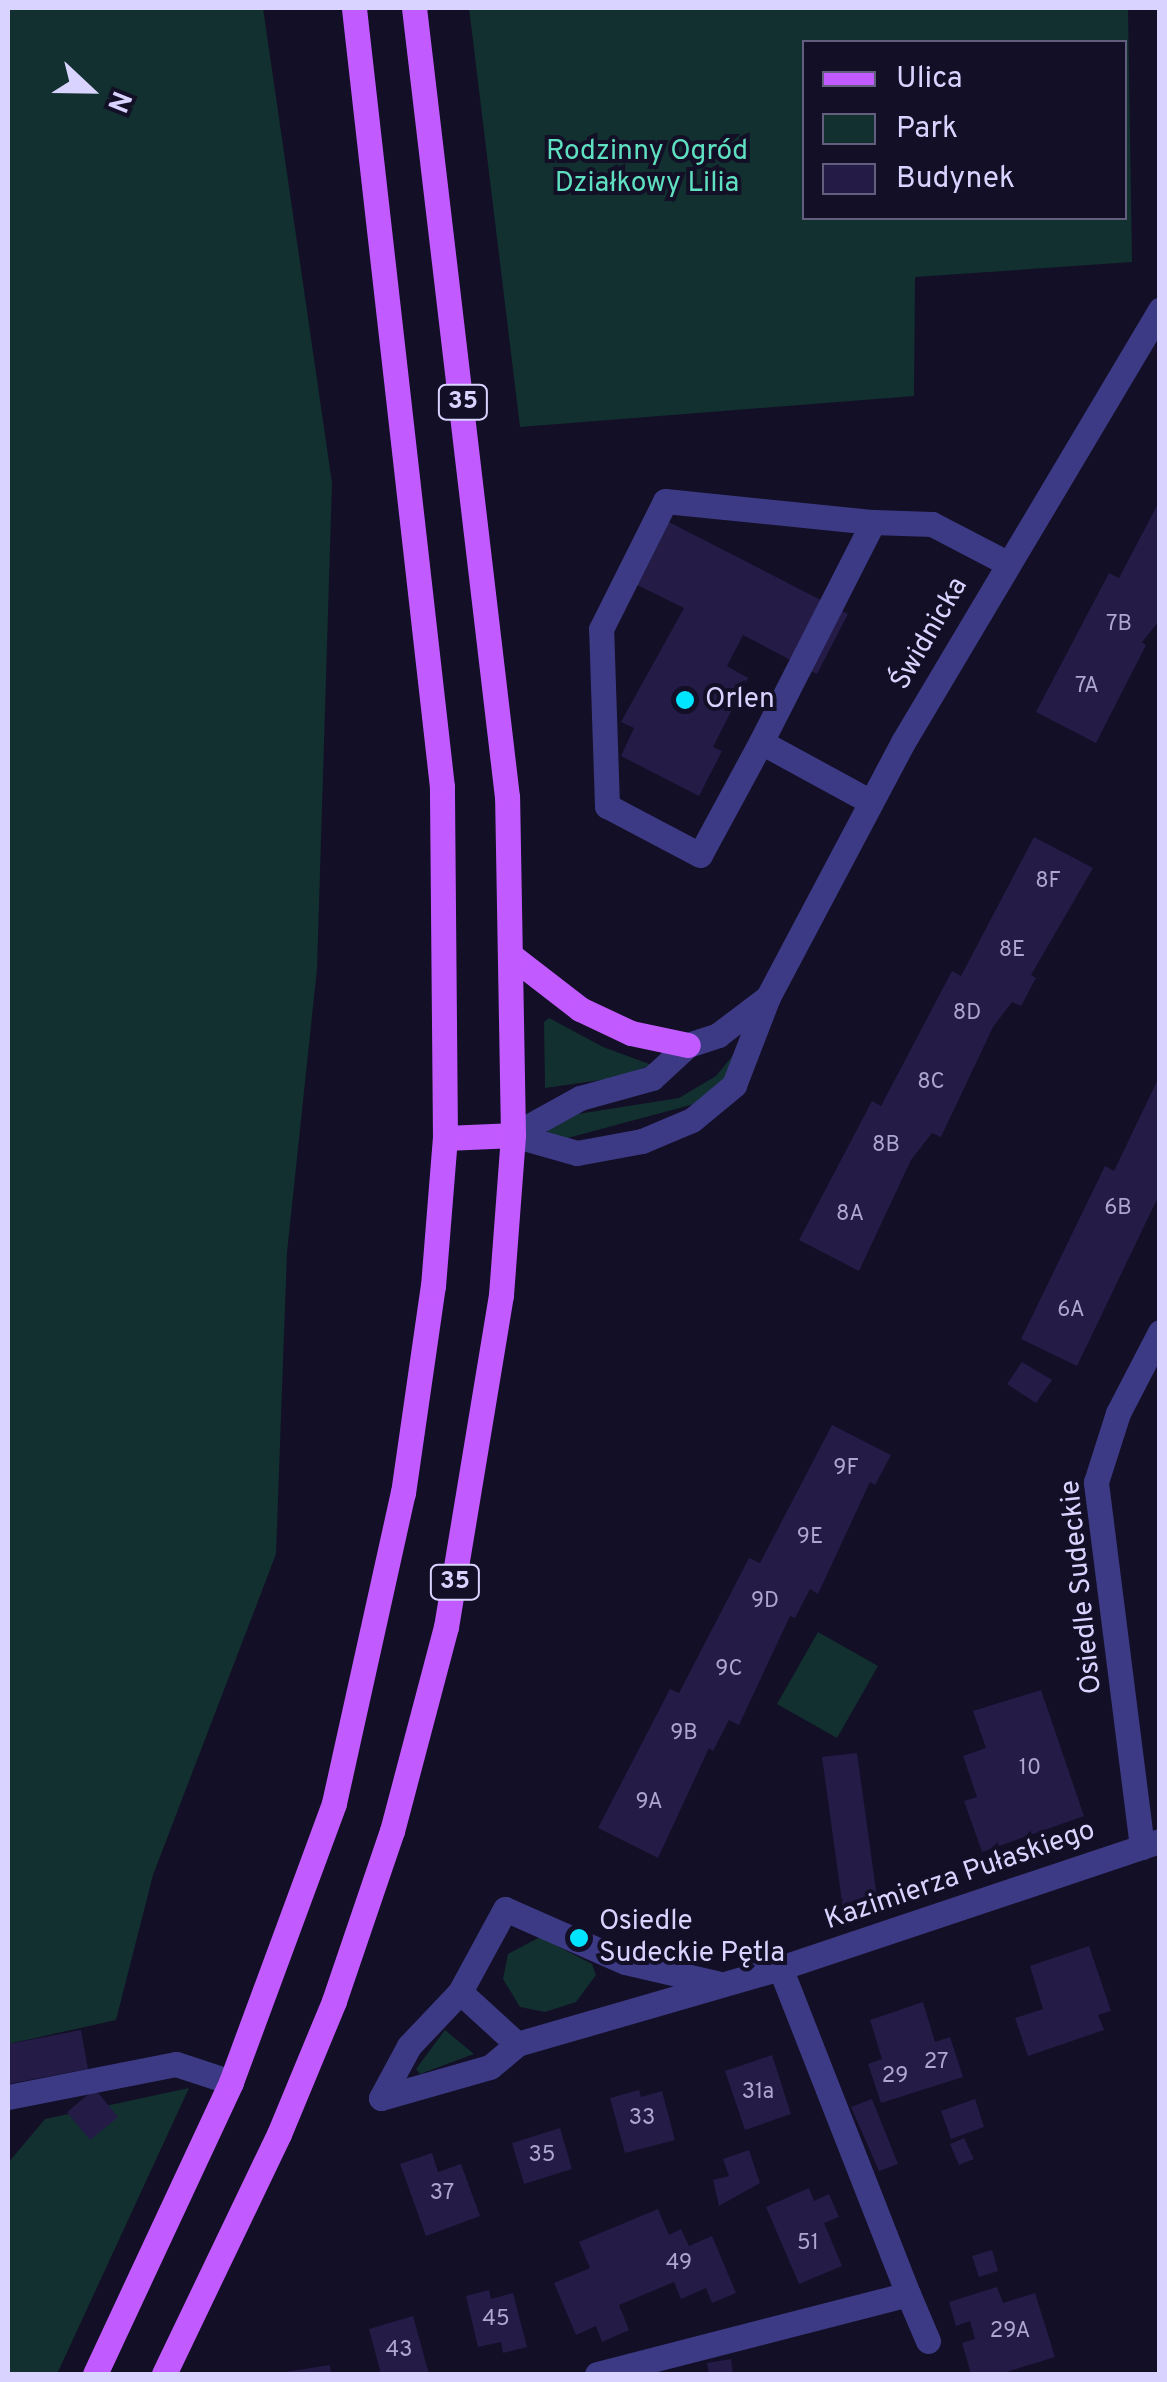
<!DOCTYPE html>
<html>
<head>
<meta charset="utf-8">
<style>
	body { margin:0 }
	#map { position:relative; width:1167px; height:2382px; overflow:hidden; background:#130f26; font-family:Overpass,sans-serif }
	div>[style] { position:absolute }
	.green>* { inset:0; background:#12302f }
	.building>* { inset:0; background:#241b47 }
	.minor>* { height:25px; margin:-12.5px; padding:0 12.5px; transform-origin:12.5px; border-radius:12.5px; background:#3d3a85 }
	.major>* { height:25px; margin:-12.5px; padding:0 12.5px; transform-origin:12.5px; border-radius:12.5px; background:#c25bff }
	.dots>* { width:28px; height:28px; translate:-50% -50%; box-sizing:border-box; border:5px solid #130f26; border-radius:50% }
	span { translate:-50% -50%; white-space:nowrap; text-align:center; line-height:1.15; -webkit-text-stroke:8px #130f26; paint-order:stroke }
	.number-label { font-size:22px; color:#aca6d1 }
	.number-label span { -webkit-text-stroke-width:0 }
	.shield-label span { padding:2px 8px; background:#130f26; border:2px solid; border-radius:8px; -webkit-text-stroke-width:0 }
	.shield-label { font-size:25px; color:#d9d4ff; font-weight:700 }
	.park-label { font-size:28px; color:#5fe0c0 }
	.street-label { font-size:28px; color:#d9d4ff }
	.poi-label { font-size:28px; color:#d9d4ff }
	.left { translate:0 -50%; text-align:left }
	.frame { position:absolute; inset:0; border:10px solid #d9d4ff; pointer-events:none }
	.legend { position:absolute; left:802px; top:40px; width:325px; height:180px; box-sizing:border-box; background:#130f26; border:2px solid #625e7d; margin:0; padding:12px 18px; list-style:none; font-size:30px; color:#d9d4ff }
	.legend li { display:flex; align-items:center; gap:20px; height:50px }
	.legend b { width:50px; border:2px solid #625e7d }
	.north { position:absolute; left:40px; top:40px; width:100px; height:100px; -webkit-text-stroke:8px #130f26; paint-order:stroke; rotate:112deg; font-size:28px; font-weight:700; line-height:40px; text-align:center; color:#d9d4ff }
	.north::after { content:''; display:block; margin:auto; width:35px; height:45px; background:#d9d4ff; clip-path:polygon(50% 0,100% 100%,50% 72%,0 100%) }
</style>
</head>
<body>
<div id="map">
	<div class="green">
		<i style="clip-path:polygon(8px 8px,263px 8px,332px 483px,317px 969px,287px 1252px,276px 1554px,153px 1875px,116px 2020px,8px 2044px)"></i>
		<i style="clip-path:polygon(evenodd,469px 8px,1128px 8px,1132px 262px,915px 277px,914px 396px,520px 427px,469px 8px,1124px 42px,1124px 218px,804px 218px,804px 42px,1124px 42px)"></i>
		<i style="clip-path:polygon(549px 1018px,603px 1047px,652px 1065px,615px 1078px,545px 1088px,544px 1022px)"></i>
		<i style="clip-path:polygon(739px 1048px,727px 1077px,698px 1103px,549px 1143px,546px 1119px,679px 1098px,716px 1076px)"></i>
		<i style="clip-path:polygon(818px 1632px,878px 1666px,837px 1738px,777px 1704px)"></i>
		<i style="clip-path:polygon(540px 1937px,592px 1964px,596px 1975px,576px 2002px,545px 2012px,520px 2007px,503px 1979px,508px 1954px)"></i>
		<i style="clip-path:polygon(445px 2030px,474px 2054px,420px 2074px,416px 2069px)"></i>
		<i style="clip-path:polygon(189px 2088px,57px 2374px,8px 2374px,8px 2163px,45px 2119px)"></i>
	</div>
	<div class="building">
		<i style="clip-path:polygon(1160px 500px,1160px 620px,1142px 642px,1146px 645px,1096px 743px,1036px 712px,1109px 573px,1119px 578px)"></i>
		<i style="clip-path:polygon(663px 519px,848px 614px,817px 674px,743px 635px,727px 666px,748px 678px,713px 747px,722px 751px,699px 796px,621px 756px,634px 728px,621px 722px,684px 608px,631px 582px)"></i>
		<i style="clip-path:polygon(1034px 837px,1093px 868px,1031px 975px,1036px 978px,1021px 1006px,1012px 1002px,993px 1027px,941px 1137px,932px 1133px,911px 1160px,859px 1271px,799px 1240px,872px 1101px,881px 1106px,952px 971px,961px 976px)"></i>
		<i style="clip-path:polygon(1160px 1075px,1160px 1193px,1077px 1366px,1021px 1339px,1105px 1166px,1114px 1171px)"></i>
		<i style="clip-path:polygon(1022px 1362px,1052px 1380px,1036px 1403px,1007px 1384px)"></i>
		<i style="clip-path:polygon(832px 1425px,891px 1455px,875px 1485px,870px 1482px,818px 1594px,810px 1589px,795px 1618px,790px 1616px,739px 1725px,729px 1720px,713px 1751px,709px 1748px,658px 1858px,598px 1828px,670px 1689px,679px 1693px,749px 1558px,760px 1563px)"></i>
		<i style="clip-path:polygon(1041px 1690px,1084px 1816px,982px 1852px,964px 1801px,977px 1797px,963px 1756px,986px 1748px,973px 1711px)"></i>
		<i style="clip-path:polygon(857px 1753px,878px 1905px,843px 1909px,822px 1757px)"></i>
		<i style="clip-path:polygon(1089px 1946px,1111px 2011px,1098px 2015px,1104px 2030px,1028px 2056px,1015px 2018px,1043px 2009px,1030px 1966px)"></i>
		<i style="clip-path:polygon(923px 2002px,935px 2042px,950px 2037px,963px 2077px,881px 2103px,868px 2064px,882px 2059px,870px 2020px)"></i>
		<i style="clip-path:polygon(81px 2030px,88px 2069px,8px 2084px,8px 2044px)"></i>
		<i style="clip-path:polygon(772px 2055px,791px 2114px,745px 2130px,725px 2071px)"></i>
		<i style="clip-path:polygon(95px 2089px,118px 2117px,90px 2140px,67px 2112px)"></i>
		<i style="clip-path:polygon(639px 2090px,641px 2097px,662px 2091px,675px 2140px,625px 2153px,610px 2098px)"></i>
		<i style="clip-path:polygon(872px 2099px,898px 2164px,879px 2171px,851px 2107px)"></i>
		<i style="clip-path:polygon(975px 2099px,984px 2127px,951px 2139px,941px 2111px)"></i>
		<i style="clip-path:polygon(560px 2128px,572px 2169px,524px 2184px,512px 2143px)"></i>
		<i style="clip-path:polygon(964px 2138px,974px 2159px,959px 2165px,950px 2144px)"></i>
		<i style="clip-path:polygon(749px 2150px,760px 2183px,719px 2206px,713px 2180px,729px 2176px,723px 2159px)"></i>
		<i style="clip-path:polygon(432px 2153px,438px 2172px,461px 2164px,480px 2216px,426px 2236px,400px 2164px)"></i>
		<i style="clip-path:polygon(809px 2188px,814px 2201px,829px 2194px,839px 2217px,824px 2223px,842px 2266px,799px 2284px,766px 2207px)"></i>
		<i style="clip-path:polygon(658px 2209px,669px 2235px,681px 2229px,689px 2246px,712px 2236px,736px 2293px,712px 2303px,706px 2288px,681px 2299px,674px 2282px,619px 2305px,629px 2330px,602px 2342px,596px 2326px,576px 2335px,554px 2283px,590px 2268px,579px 2242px)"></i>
		<i style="clip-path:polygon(992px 2250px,998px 2271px,979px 2277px,972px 2256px)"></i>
		<i style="clip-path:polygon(997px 2287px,1003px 2303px,1035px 2293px,1055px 2357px,1000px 2374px,971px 2374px,962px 2343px,975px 2339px,970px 2321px,956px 2326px,949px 2302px)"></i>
		<i style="clip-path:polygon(489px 2290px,491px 2299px,513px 2293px,527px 2347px,503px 2353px,501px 2342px,478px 2347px,466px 2296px)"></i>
		<i style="clip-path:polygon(413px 2316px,429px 2374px,381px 2374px,369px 2329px)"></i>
		<i style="clip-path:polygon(731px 2359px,733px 2374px,709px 2374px,707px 2363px)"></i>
		<i style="clip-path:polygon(330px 2365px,331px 2374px,285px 2374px,285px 2372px)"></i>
	</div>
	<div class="minor">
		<i style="left:761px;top:742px;width:128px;rotate:118.4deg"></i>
		<i style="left:700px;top:855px;width:105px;rotate:-152.2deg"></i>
		<i style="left:607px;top:806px;width:177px;rotate:-91.9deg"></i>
		<i style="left:601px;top:629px;width:143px;rotate:-63.4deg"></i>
		<i style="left:665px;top:501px;width:209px;rotate:5.8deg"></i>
		<i style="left:871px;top:802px;width:125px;rotate:-151.4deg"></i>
		<i style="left:761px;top:742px;width:247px;rotate:-63deg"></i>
		<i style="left:873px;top:522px;width:59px;rotate:1.9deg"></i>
		<i style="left:932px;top:524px;width:82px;rotate:27.5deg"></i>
		<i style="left:513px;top:1135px;width:66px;rotate:15.7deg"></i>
		<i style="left:577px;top:1153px;width:66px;rotate:-10.5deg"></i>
		<i style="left:642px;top:1141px;width:54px;rotate:-22.8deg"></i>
		<i style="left:692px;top:1120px;width:55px;rotate:-39.8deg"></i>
		<i style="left:734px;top:1085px;width:94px;rotate:-68.9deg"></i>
		<i style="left:768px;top:997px;width:289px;rotate:-62.1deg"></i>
		<i style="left:903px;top:742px;width:503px;rotate:-59.25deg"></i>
		<i style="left:513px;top:1135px;width:77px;rotate:-28.9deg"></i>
		<i style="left:580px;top:1098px;width:75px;rotate:-15.5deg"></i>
		<i style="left:652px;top:1078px;width:49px;rotate:-42.5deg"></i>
		<i style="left:688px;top:1045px;width:32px;rotate:-18deg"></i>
		<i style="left:718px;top:1035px;width:63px;rotate:-37.2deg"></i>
		<i style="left:1142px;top:1847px;width:368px;rotate:-97.2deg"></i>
		<i style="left:1096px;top:1482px;width:72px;rotate:-72.3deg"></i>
		<i style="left:1118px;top:1413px;width:91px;rotate:-62.6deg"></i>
		<i style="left:716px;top:1983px;width:93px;rotate:-167deg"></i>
		<i style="left:625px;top:1962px;width:131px;rotate:-156.2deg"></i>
		<i style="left:505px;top:1909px;width:94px;rotate:118.5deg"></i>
		<i style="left:460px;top:1992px;width:77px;rotate:42.4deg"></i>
		<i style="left:517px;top:2044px;width:274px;rotate:-16.1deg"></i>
		<i style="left:780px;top:1968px;width:401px;rotate:-18.5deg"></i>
		<i style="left:460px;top:1992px;width:74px;rotate:133.4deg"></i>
		<i style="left:409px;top:2046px;width:59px;rotate:118.3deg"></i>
		<i style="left:381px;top:2098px;width:113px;rotate:-15.9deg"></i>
		<i style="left:490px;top:2067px;width:35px;rotate:-40deg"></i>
		<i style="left:8px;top:2097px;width:171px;rotate:-11.1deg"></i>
		<i style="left:176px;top:2064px;width:58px;rotate:18.1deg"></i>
		<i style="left:908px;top:2294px;width:51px;rotate:66.9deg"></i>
		<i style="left:597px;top:2374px;width:321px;rotate:-14.4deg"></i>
		<i style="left:908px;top:2294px;width:350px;rotate:-111.4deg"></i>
	</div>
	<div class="major">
		<i style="left:514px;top:958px;width:83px;rotate:37.7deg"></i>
		<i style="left:580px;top:1009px;width:56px;rotate:25.2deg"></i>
		<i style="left:631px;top:1033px;width:58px;rotate:11.9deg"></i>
		<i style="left:445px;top:1138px;width:68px;rotate:-2.5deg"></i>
		<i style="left:95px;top:2374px;width:322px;rotate:-65deg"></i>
		<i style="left:231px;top:2082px;width:297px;rotate:-69.7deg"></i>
		<i style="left:334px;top:1803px;width:318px;rotate:-77.5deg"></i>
		<i style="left:403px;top:1493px;width:209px;rotate:-81.8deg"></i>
		<i style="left:433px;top:1286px;width:148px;rotate:-85.4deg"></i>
		<i style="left:445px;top:1138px;width:351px;rotate:-90.5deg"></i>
		<i style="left:442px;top:787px;width:784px;rotate:-96.45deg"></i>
		<i style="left:164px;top:2374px;width:266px;rotate:-64.4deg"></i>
		<i style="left:279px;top:2134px;width:144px;rotate:-67.5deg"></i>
		<i style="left:334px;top:2001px;width:180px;rotate:-71.2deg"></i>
		<i style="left:392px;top:1831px;width:211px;rotate:-75.2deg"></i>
		<i style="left:446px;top:1627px;width:337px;rotate:-80.6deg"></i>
		<i style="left:501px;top:1295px;width:160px;rotate:-85.7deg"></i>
		<i style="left:513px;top:1135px;width:338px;rotate:-91deg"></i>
		<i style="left:507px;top:797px;width:794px;rotate:-96.72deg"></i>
	</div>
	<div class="dots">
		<i style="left:685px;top:700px;background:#00e5ff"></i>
		<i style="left:579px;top:1938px;background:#00e5ff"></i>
	</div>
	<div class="number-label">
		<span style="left:1119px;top:625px">7B</span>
		<span style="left:1087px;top:687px">7A</span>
		<span style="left:1048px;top:882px">8F</span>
		<span style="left:1012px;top:951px">8E</span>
		<span style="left:967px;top:1014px">8D</span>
		<span style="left:931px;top:1083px">8C</span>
		<span style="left:886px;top:1146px">8B</span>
		<span style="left:1118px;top:1209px">6B</span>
		<span style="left:850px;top:1215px">8A</span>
		<span style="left:1071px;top:1311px">6A</span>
		<span style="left:846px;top:1469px">9F</span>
		<span style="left:810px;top:1538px">9E</span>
		<span style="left:765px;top:1602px">9D</span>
		<span style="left:729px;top:1670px">9C</span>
		<span style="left:684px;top:1734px">9B</span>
		<span style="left:1030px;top:1769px">10</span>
		<span style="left:649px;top:1803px">9A</span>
		<span style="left:936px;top:2063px">27</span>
		<span style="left:895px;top:2077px">29</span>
		<span style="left:758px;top:2093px">31a</span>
		<span style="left:642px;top:2119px">33</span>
		<span style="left:542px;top:2156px">35</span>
		<span style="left:442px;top:2194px">37</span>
		<span style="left:808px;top:2244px">51</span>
		<span style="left:679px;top:2264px">49</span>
		<span style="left:496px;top:2320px">45</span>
		<span style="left:1010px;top:2332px">29A</span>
		<span style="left:399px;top:2351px">43</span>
	</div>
	<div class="shield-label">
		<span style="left:463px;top:402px">35</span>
		<span style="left:455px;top:1582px">35</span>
	</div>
	<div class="park-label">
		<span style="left:647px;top:168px">Rodzinny Ogród<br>Działkowy Lilia</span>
	</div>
	<div class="street-label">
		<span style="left:930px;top:634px;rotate:-60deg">Świdnicka</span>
		<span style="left:1082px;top:1587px;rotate:-96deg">Osiedle Sudeckie</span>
		<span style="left:960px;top:1876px;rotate:-19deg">Kazimierza Pułaskiego</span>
	</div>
	<div class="poi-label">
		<span class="left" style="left:705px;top:700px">Orlen</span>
		<span class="left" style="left:599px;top:1938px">Osiedle<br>Sudeckie Pętla</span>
	</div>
	<div class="frame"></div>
	<ul class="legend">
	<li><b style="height:12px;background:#c25bff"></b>Ulica</li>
	<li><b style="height:28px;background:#12302f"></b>Park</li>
	<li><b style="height:28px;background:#241b47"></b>Budynek</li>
	</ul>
	<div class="north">N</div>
</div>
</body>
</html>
